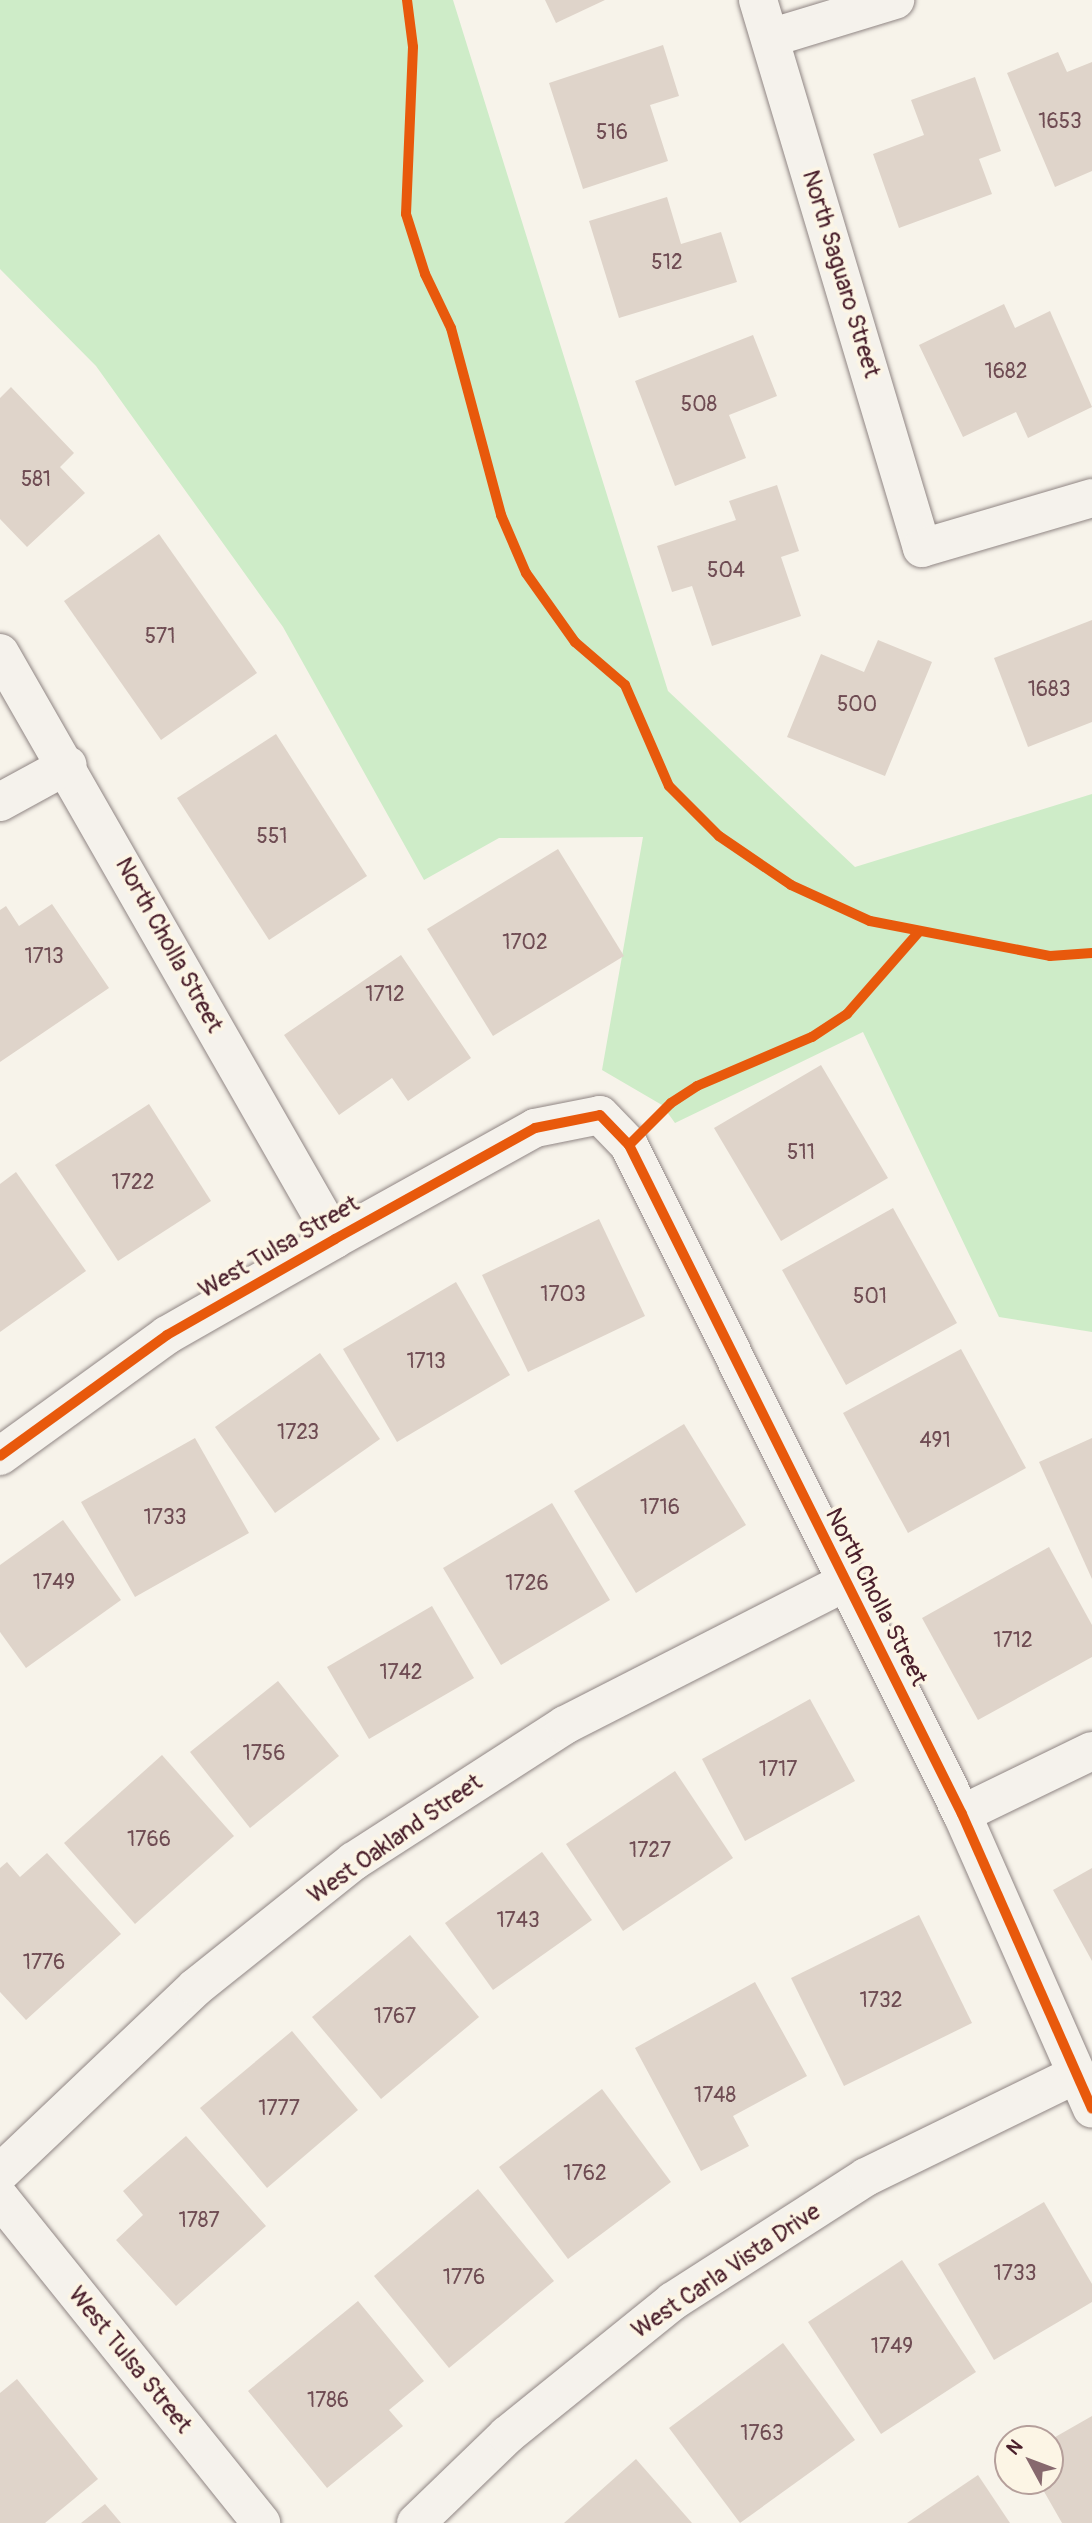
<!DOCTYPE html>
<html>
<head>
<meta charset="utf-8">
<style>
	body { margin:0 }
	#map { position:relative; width:1092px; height:2523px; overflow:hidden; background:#f7f3ea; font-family:Pangolin,sans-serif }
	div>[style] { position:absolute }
	.green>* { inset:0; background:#ceecc8 }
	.building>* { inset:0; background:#dfd4ca }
	.path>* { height:4.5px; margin-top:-2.25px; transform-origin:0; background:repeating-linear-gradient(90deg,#b8b1ae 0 7px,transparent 0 12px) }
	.roads { filter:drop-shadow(0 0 2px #908684) drop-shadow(0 0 2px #908684) }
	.minor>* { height:38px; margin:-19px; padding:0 19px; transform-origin:19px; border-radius:19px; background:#f5f2ec }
	.cycleway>* { height:10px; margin:-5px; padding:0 5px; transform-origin:5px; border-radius:5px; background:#e8590c }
	span { translate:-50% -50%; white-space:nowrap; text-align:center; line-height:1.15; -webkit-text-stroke:7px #fcf5e5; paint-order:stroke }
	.number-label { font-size:21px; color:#6f4c53 }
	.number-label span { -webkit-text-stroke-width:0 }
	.street-label { font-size:24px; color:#4a1f2b }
	.north { position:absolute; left:994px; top:2425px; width:70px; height:70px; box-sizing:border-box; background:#fcf5e5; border:2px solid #b59f9b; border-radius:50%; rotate:311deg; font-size:19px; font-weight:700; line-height:28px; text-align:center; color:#4a1f2b }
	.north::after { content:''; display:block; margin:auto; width:24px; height:32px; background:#87696e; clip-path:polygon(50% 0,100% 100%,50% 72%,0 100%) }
</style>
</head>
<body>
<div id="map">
	<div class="green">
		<i style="clip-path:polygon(0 0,453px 0,668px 691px,855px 867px,1092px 794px,1092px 1332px,999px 1317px,863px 1032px,675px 1123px,662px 1105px,602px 1070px,643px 837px,499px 838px,424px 880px,283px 627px,96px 366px,0 269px)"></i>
	</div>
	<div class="building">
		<i style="clip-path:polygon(545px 0,605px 0,556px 23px)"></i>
		<i style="clip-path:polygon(663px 45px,679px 96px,650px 105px,668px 161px,583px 189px,549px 83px)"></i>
		<i style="clip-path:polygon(1058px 52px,1067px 72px,1092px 62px,1092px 171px,1055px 187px,1007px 73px)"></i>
		<i style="clip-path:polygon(975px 77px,1001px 151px,979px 159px,992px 194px,899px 228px,873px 154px,924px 135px,911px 100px)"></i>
		<i style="clip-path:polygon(667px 197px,681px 244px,721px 232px,737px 282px,619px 318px,589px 221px)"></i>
		<i style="clip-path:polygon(1004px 304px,1015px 328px,1050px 311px,1092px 407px,1028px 438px,1016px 412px,963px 437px,919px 345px)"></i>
		<i style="clip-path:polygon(753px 335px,777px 396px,729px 415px,746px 458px,675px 486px,635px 381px)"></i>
		<i style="clip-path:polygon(11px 387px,74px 453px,60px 467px,85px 493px,27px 547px,0 519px,0 398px)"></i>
		<i style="clip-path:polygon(777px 485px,799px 551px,781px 557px,801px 616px,712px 646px,692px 586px,672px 592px,657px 546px,736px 520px,729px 501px)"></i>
		<i style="clip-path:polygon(159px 534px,257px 673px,161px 740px,64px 601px)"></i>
		<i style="clip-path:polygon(1092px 620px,1092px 722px,1028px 747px,994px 658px)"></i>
		<i style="clip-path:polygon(878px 640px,932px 662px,885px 776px,787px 737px,821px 654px,864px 672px)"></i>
		<i style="clip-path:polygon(276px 734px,367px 876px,269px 940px,177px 798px)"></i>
		<i style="clip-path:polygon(558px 849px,624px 956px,493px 1036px,427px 929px)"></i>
		<i style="clip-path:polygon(52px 904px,109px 988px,0 1062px,0 910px,6px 906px,19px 926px)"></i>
		<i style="clip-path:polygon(401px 955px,471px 1058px,408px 1101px,392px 1078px,339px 1115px,284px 1035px)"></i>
		<i style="clip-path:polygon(821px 1065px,888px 1178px,781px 1241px,714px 1128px)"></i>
		<i style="clip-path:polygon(149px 1104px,211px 1201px,118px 1261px,55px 1165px)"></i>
		<i style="clip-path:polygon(16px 1172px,86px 1271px,0 1332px,0 1184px)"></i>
		<i style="clip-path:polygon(893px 1208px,957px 1323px,846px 1385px,782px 1270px)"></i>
		<i style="clip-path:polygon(599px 1219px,645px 1316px,528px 1372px,482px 1275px)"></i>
		<i style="clip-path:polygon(456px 1282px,510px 1375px,397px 1442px,343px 1349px)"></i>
		<i style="clip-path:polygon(961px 1349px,1026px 1468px,908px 1533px,843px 1413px)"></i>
		<i style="clip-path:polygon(320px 1353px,380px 1439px,275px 1513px,215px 1427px)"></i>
		<i style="clip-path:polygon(684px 1424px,746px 1525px,636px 1593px,574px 1491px)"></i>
		<i style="clip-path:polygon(195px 1438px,249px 1533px,135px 1597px,81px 1502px)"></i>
		<i style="clip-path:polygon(1092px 1438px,1092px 1579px,1039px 1462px)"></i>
		<i style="clip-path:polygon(552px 1503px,610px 1600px,501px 1665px,443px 1568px)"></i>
		<i style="clip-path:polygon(63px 1520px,121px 1600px,26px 1668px,0 1632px,0 1565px)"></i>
		<i style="clip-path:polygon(1049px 1547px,1092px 1625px,1092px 1657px,978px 1720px,922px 1618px)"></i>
		<i style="clip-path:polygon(432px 1606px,474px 1678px,369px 1739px,327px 1667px)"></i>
		<i style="clip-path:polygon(278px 1681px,339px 1756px,250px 1828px,190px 1752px)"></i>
		<i style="clip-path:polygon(810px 1699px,855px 1781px,745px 1841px,702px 1759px)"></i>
		<i style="clip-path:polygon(162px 1755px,234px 1836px,135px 1924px,64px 1843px)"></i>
		<i style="clip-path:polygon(675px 1771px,733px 1858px,623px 1931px,566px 1844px)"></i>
		<i style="clip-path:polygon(542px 1852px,592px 1920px,493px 1990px,445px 1923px)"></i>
		<i style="clip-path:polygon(47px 1853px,121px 1934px,26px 2020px,0 1992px,0 1868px,7px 1862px,20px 1877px)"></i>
		<i style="clip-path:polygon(1092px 1868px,1092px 1961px,1053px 1890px)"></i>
		<i style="clip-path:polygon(919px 1915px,972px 2023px,844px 2086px,791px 1978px)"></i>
		<i style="clip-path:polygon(410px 1935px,479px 2017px,381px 2099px,312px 2017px)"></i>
		<i style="clip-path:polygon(755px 1982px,807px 2076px,733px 2116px,749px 2146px,701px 2171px,635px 2048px)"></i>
		<i style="clip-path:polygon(292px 2031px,358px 2110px,267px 2188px,200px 2108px)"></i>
		<i style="clip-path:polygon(602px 2089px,671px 2182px,568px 2259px,499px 2167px)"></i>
		<i style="clip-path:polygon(186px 2136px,266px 2226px,176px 2306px,116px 2240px,143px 2215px,123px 2191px)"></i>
		<i style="clip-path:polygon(478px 2189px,554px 2281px,449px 2368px,374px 2276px)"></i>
		<i style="clip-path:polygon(1044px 2202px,1092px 2284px,1092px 2302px,994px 2360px,938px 2264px)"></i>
		<i style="clip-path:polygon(902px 2260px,976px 2372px,881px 2434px,808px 2322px)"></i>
		<i style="clip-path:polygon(358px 2301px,424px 2381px,389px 2410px,403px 2426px,327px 2488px,248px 2391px)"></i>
		<i style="clip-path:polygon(783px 2343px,855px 2440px,740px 2523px,669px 2428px)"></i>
		<i style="clip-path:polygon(17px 2379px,98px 2479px,45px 2523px,0 2523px,0 2393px)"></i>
		<i style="clip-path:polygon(1092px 2416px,1092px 2523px,1062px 2523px,1038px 2481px,1050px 2481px,1050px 2440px)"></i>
		<i style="clip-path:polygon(636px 2459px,692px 2523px,564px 2523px)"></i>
		<i style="clip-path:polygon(978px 2475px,1010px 2523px,907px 2523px)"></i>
		<i style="clip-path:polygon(105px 2504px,121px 2523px,81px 2523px)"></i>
	</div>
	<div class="path">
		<i style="left:407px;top:0;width:47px;rotate:82.7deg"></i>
		<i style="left:413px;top:47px;width:167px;rotate:92.4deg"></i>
		<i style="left:406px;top:214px;width:63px;rotate:72.4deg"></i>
		<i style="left:425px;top:274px;width:60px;rotate:64.3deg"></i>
		<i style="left:451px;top:328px;width:194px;rotate:75deg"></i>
		<i style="left:501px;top:515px;width:63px;rotate:66.7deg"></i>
		<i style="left:526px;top:573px;width:85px;rotate:54.6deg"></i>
		<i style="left:575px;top:642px;width:66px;rotate:40.7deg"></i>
		<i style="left:625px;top:685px;width:110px;rotate:66.5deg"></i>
		<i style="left:669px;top:786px;width:71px;rotate:45deg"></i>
		<i style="left:719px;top:836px;width:87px;rotate:34.2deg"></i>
		<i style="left:791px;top:885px;width:87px;rotate:24.5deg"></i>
		<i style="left:870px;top:921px;width:183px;rotate:11deg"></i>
		<i style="left:1050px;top:956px;width:42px;rotate:-4.1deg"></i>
		<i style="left:658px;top:1116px;width:49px;rotate:-37.6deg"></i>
		<i style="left:697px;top:1086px;width:125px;rotate:-23.1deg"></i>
		<i style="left:812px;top:1037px;width:42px;rotate:-33.3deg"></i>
		<i style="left:847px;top:1014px;width:108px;rotate:-48.8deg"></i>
	</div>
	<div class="roads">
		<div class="minor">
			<i style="left:758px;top:0;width:572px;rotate:73.34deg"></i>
			<i style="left:922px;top:548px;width:177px;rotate:-16.4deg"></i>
			<i style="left:770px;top:38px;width:131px;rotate:-16.9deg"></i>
			<i style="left:0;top:653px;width:675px;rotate:60.24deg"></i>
			<i style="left:0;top:802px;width:77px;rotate:-28.6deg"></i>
			<i style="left:0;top:1456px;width:206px;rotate:-35.9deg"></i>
			<i style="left:167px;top:1335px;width:193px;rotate:-29.7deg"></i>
			<i style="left:335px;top:1239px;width:229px;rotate:-29deg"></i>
			<i style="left:535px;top:1128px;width:66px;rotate:-11.3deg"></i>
			<i style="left:600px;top:1115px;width:42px;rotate:46deg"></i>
			<i style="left:629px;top:1145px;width:747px;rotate:63.54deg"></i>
			<i style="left:962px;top:1814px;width:322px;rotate:66.2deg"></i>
			<i style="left:962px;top:1814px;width:144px;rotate:-25.9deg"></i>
			<i style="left:0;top:2173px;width:270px;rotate:-43.5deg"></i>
			<i style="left:196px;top:1987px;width:202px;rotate:-38.6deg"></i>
			<i style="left:354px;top:1861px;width:251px;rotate:-32.8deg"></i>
			<i style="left:565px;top:1725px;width:313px;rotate:-27deg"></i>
			<i style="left:0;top:2198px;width:417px;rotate:51.2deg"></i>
			<i style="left:416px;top:2523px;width:127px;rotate:-44deg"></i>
			<i style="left:507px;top:2435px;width:213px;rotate:-38.9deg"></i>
			<i style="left:673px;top:2301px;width:229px;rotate:-32.7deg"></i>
			<i style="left:866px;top:2177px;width:233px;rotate:-26deg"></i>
		</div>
	</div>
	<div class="cycleway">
		<i style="left:407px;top:0;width:47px;rotate:82.7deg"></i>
		<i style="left:413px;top:47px;width:167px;rotate:92.4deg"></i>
		<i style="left:406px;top:214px;width:63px;rotate:72.4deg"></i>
		<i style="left:425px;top:274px;width:60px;rotate:64.3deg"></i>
		<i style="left:451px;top:328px;width:194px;rotate:75deg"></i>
		<i style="left:501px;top:515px;width:63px;rotate:66.7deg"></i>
		<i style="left:526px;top:573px;width:85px;rotate:54.6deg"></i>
		<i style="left:575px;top:642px;width:66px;rotate:40.7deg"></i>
		<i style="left:625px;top:685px;width:110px;rotate:66.5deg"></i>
		<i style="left:669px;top:786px;width:71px;rotate:45deg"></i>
		<i style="left:719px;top:836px;width:87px;rotate:34.2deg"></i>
		<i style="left:791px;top:885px;width:87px;rotate:24.5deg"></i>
		<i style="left:870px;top:921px;width:183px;rotate:11deg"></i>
		<i style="left:1050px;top:956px;width:42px;rotate:-4.1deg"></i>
		<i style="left:629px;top:1145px;width:59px;rotate:-45deg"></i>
		<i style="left:671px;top:1103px;width:31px;rotate:-33deg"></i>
		<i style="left:697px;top:1086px;width:125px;rotate:-23.1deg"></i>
		<i style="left:812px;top:1037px;width:42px;rotate:-33.3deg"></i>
		<i style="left:847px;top:1014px;width:108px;rotate:-48.8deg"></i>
		<i style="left:0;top:1456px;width:206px;rotate:-35.9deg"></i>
		<i style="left:167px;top:1335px;width:193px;rotate:-29.7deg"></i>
		<i style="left:335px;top:1239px;width:229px;rotate:-29deg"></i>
		<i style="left:535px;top:1128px;width:66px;rotate:-11.3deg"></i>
		<i style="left:600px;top:1115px;width:42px;rotate:46deg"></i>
		<i style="left:629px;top:1145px;width:747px;rotate:63.54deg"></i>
		<i style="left:962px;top:1814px;width:322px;rotate:66.2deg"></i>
	</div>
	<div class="number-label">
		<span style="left:1060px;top:122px">1653</span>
		<span style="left:612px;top:133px">516</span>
		<span style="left:667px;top:263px">512</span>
		<span style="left:1006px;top:372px">1682</span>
		<span style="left:699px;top:405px">508</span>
		<span style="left:36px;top:480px">581</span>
		<span style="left:726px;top:571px">504</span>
		<span style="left:160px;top:637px">571</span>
		<span style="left:1049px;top:690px">1683</span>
		<span style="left:857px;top:705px">500</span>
		<span style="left:272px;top:837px">551</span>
		<span style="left:525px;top:943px">1702</span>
		<span style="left:44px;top:957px">1713</span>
		<span style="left:385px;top:995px">1712</span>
		<span style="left:801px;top:1153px">511</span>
		<span style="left:133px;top:1183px">1722</span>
		<span style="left:563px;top:1295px">1703</span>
		<span style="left:870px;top:1297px">501</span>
		<span style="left:426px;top:1362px">1713</span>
		<span style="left:298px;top:1433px">1723</span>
		<span style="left:935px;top:1441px">491</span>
		<span style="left:660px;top:1508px">1716</span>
		<span style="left:165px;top:1518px">1733</span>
		<span style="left:54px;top:1583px">1749</span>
		<span style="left:527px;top:1584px">1726</span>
		<span style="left:1013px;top:1641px">1712</span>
		<span style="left:401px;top:1673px">1742</span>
		<span style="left:264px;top:1754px">1756</span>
		<span style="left:778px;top:1770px">1717</span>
		<span style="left:149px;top:1840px">1766</span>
		<span style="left:650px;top:1851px">1727</span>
		<span style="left:518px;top:1921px">1743</span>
		<span style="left:44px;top:1963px">1776</span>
		<span style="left:881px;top:2001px">1732</span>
		<span style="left:395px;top:2017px">1767</span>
		<span style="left:715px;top:2096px">1748</span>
		<span style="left:279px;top:2109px">1777</span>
		<span style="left:585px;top:2174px">1762</span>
		<span style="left:199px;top:2221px">1787</span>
		<span style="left:1015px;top:2274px">1733</span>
		<span style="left:464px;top:2278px">1776</span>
		<span style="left:892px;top:2347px">1749</span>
		<span style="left:328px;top:2401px">1786</span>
		<span style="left:762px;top:2434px">1763</span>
	</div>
	<div class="street-label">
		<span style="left:841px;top:274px;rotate:73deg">North Saguaro Street</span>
		<span style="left:169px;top:945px;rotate:61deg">North Cholla Street</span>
		<span style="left:279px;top:1247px;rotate:-30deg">West Tulsa Street</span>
		<span style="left:876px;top:1597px;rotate:63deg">North Cholla Street</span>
		<span style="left:395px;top:1839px;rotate:-35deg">West Oakland Street</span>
		<span style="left:726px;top:2271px;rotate:-34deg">West Carla Vista Drive</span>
		<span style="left:130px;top:2360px;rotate:51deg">West Tulsa Street</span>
	</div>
	<div class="north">N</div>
</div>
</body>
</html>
